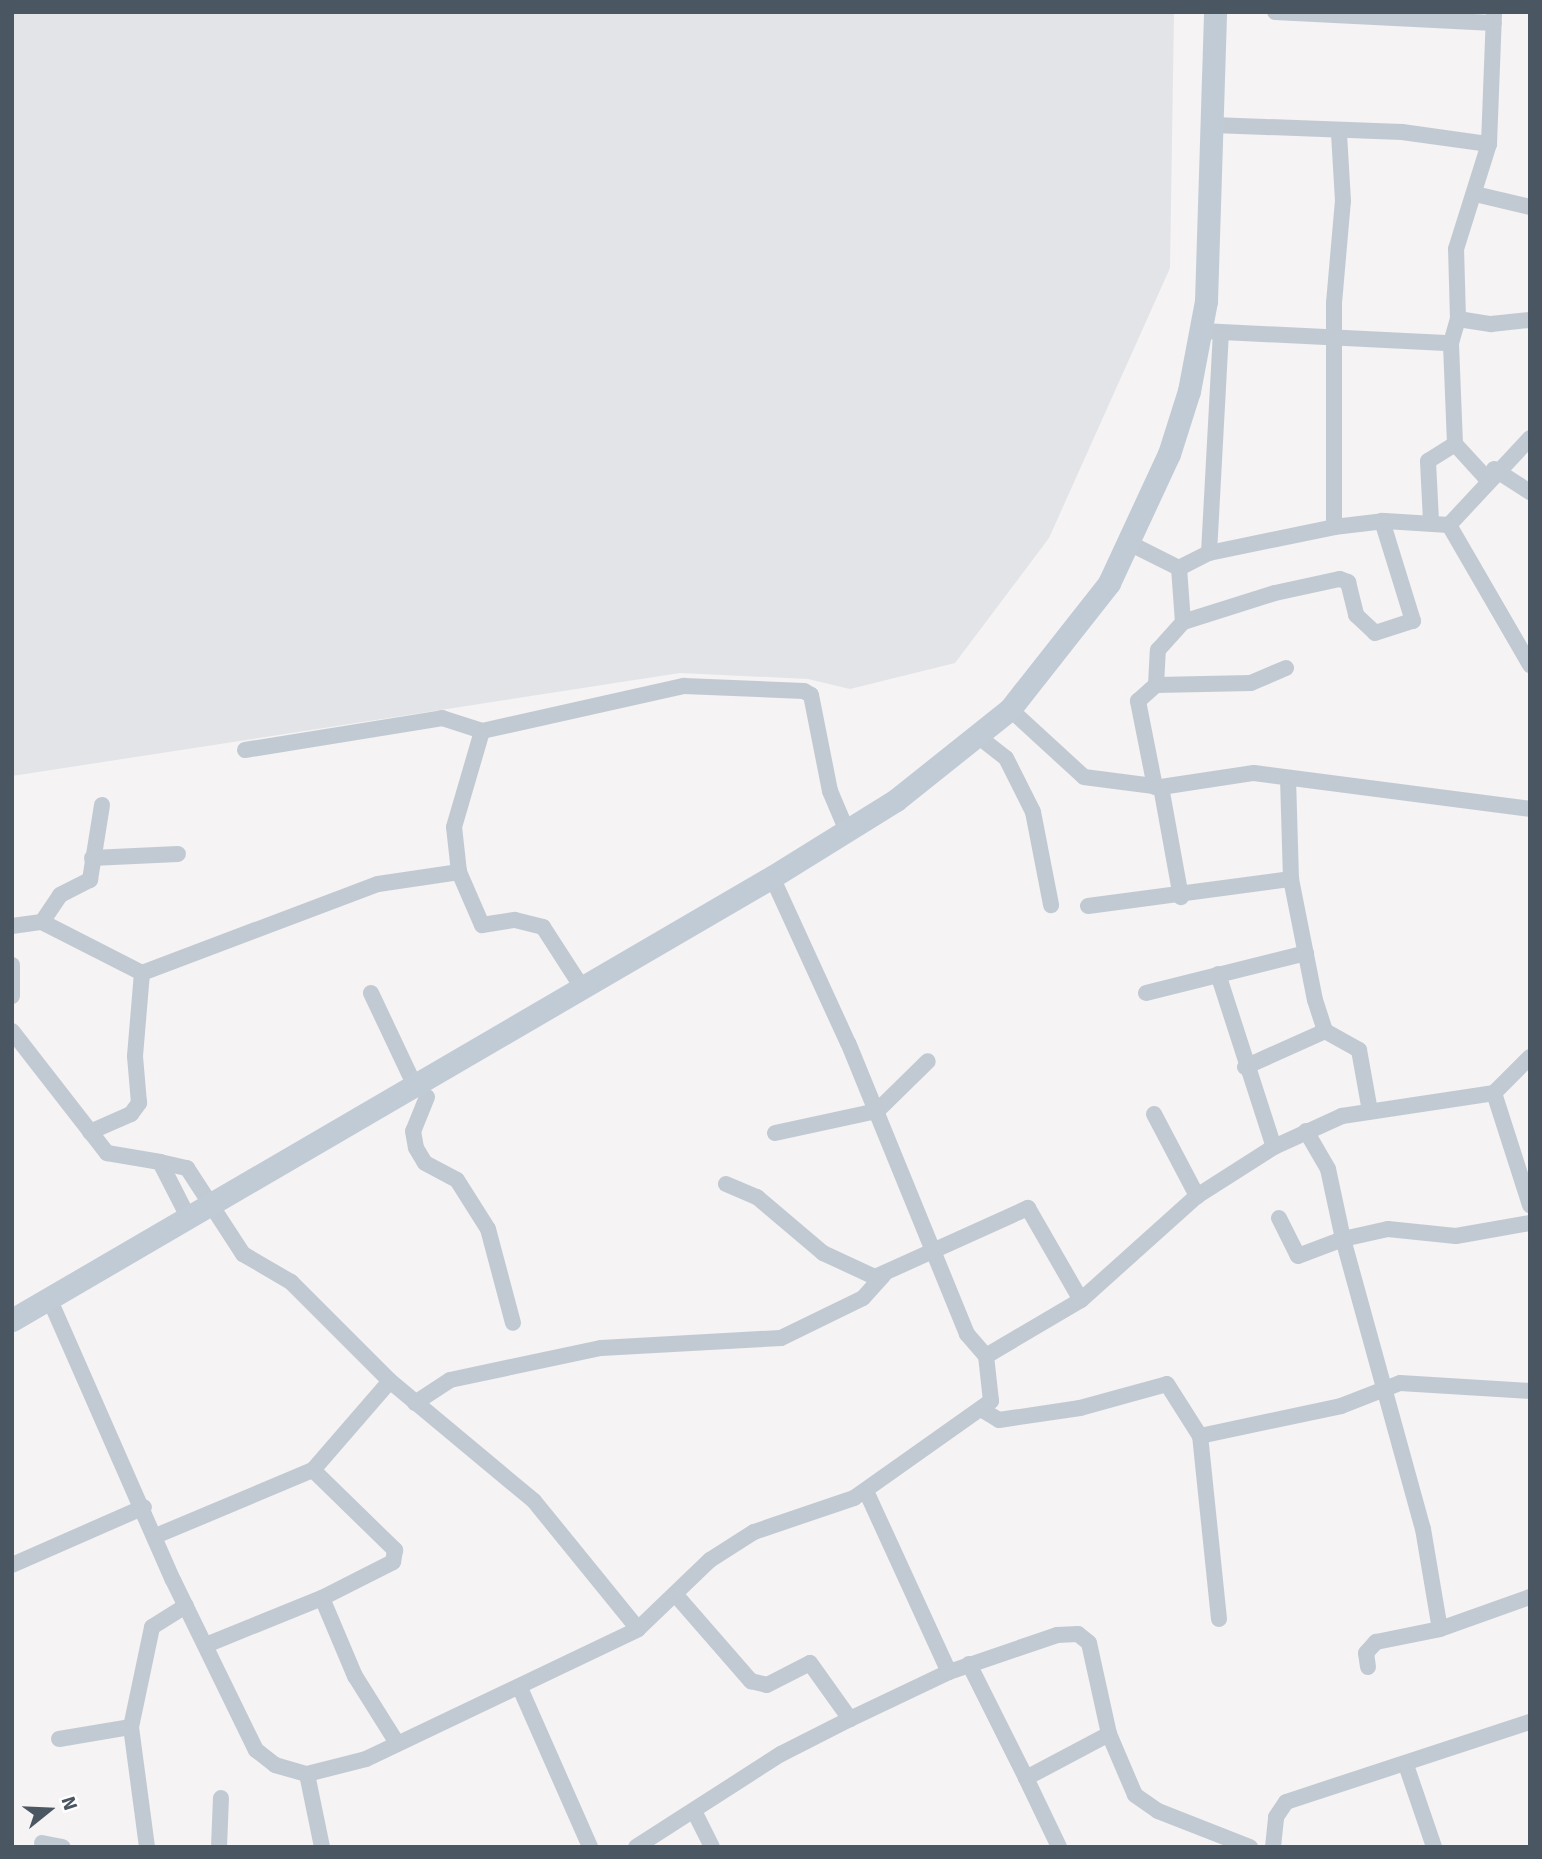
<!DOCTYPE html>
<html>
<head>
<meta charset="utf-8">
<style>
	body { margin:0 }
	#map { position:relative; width:1542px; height:1859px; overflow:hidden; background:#f5f3f3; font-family:Signika,sans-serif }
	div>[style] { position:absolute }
	.airport>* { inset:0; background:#e2e4e7 }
	.street>* { height:16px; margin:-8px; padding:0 8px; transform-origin:8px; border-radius:8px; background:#c1cad2 }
	.secondary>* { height:23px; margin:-11.5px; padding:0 11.5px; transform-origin:11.5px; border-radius:11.5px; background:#c1cbd6 }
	span { translate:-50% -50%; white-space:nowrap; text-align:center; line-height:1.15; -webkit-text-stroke:7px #fff; paint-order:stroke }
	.frame { position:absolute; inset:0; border:14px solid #4a5661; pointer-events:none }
	.north { position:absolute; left:14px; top:1775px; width:70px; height:70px; -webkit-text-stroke:5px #fff; paint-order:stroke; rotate:72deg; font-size:19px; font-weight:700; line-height:28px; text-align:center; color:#4a5661 }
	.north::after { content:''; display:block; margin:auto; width:24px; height:32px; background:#4a5661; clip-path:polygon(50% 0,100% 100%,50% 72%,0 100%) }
</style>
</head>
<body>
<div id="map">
	<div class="airport">
		<i style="clip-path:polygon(12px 12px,1174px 12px,1170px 268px,1049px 538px,955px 663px,850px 689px,808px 679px,680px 673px,12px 776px)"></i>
	</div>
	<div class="street">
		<i style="left:1275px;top:12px;width:219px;rotate:2.9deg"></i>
		<i style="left:1213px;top:125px;width:189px;rotate:2.1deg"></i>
		<i style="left:1402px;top:132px;width:88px;rotate:7.9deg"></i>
		<i style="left:1475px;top:194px;width:57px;rotate:13.3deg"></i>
		<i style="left:1458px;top:319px;width:33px;rotate:9deg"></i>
		<i style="left:1491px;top:324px;width:39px;rotate:-6deg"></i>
		<i style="left:1202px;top:331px;width:249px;rotate:2.8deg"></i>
		<i style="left:1494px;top:469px;width:43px;rotate:32.6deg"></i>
		<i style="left:1487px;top:479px;width:47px;rotate:-132.4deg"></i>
		<i style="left:1455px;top:444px;width:101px;rotate:-92.3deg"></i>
		<i style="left:1451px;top:343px;width:25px;rotate:-74deg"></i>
		<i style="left:1458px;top:319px;width:70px;rotate:-91.6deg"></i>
		<i style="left:1456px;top:249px;width:110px;rotate:-72.6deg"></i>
		<i style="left:1489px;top:144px;width:132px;rotate:-87.8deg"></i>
		<i style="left:1431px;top:521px;width:60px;rotate:-92.9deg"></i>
		<i style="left:1428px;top:461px;width:32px;rotate:-32deg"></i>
		<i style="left:1449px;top:525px;width:119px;rotate:-47deg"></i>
		<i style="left:1334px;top:527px;width:224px;rotate:-90deg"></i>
		<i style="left:1334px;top:303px;width:102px;rotate:-85deg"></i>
		<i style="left:1343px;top:201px;width:68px;rotate:-93.4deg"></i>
		<i style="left:1129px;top:543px;width:56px;rotate:26.6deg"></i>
		<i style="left:1179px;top:568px;width:34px;rotate:-27deg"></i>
		<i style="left:1209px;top:553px;width:128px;rotate:-11.7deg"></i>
		<i style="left:1334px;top:527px;width:51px;rotate:-6.7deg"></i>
		<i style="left:1385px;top:521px;width:64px;rotate:3.6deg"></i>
		<i style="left:1449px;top:525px;width:162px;rotate:59.9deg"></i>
		<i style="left:1209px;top:553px;width:219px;rotate:-86.9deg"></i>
		<i style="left:1179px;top:568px;width:54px;rotate:85.8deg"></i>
		<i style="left:1286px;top:668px;width:38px;rotate:157deg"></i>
		<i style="left:1251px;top:683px;width:95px;rotate:178.8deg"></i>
		<i style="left:1156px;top:685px;width:35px;rotate:-87deg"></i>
		<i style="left:1158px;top:650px;width:38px;rotate:-48deg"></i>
		<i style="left:1183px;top:622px;width:96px;rotate:-17.5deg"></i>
		<i style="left:1275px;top:593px;width:66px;rotate:-12.2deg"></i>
		<i style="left:1340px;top:579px;width:9px;rotate:21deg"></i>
		<i style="left:1348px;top:582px;width:34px;rotate:76deg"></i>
		<i style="left:1356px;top:615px;width:26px;rotate:43deg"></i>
		<i style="left:1375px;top:633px;width:40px;rotate:-18deg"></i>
		<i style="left:1413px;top:621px;width:105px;rotate:-107.2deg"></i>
		<i style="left:1010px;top:709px;width:100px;rotate:42.6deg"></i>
		<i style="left:1084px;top:777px;width:78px;rotate:7.4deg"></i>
		<i style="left:1161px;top:787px;width:94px;rotate:-8.6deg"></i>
		<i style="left:1254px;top:773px;width:278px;rotate:7.4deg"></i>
		<i style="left:979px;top:737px;width:34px;rotate:38deg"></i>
		<i style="left:1006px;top:758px;width:60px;rotate:63.4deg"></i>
		<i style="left:1033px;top:812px;width:95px;rotate:79deg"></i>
		<i style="left:245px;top:750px;width:200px;rotate:-9.2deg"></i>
		<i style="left:442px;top:718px;width:42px;rotate:18deg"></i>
		<i style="left:482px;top:731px;width:207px;rotate:-12.6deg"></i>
		<i style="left:684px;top:686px;width:120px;rotate:2.4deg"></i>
		<i style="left:804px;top:691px;width:8px;rotate:30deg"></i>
		<i style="left:811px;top:695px;width:98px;rotate:78.8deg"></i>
		<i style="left:830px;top:791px;width:43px;rotate:67deg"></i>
		<i style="left:1288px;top:778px;width:101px;rotate:88.3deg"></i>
		<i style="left:1291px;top:879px;width:123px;rotate:78.8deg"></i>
		<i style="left:1315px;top:1000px;width:33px;rotate:72deg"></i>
		<i style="left:1325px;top:1031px;width:39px;rotate:29deg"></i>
		<i style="left:1359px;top:1050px;width:62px;rotate:79.8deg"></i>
		<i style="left:1155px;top:787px;width:88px;rotate:-101.2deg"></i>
		<i style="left:1138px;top:701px;width:24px;rotate:-42deg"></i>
		<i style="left:1161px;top:787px;width:112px;rotate:79.7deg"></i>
		<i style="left:92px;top:858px;width:86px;rotate:-2.7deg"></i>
		<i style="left:459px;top:872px;width:45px;rotate:-96.3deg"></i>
		<i style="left:454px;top:827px;width:100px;rotate:-73.7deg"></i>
		<i style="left:1088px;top:906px;width:205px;rotate:-7.6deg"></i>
		<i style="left:42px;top:922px;width:32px;rotate:-56deg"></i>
		<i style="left:60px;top:895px;width:34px;rotate:-27deg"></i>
		<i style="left:90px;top:880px;width:76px;rotate:-80.9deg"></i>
		<i style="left:12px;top:926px;width:30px;rotate:-8deg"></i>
		<i style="left:42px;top:922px;width:112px;rotate:27deg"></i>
		<i style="left:12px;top:965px;width:31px;rotate:90deg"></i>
		<i style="left:1218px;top:974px;width:182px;rotate:72.1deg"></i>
		<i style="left:371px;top:993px;width:101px;rotate:64.7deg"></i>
		<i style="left:1146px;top:993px;width:165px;rotate:-14deg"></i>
		<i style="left:12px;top:1031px;width:155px;rotate:52.1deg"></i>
		<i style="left:107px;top:1153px;width:54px;rotate:9.6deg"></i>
		<i style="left:160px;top:1162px;width:62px;rotate:63deg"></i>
		<i style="left:1245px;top:1067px;width:88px;rotate:-24.2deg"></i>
		<i style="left:1494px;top:1093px;width:118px;rotate:72.2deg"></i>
		<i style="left:427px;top:1097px;width:37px;rotate:112deg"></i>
		<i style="left:413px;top:1131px;width:17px;rotate:80deg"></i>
		<i style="left:416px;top:1148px;width:17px;rotate:59deg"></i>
		<i style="left:425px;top:1163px;width:36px;rotate:28deg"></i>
		<i style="left:457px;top:1180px;width:58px;rotate:57.7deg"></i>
		<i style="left:488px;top:1229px;width:97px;rotate:75.1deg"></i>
		<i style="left:1154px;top:1114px;width:93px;rotate:62.3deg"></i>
		<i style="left:1306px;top:1131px;width:44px;rotate:59.9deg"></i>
		<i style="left:1328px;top:1169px;width:72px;rotate:77.9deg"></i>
		<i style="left:1343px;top:1239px;width:46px;rotate:-12.5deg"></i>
		<i style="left:1388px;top:1229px;width:68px;rotate:5.9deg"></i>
		<i style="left:1456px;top:1236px;width:75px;rotate:-10deg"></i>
		<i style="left:90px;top:1132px;width:45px;rotate:-23.7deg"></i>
		<i style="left:131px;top:1114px;width:14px;rotate:-54deg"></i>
		<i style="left:139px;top:1103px;width:47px;rotate:-94.9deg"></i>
		<i style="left:135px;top:1056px;width:83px;rotate:-85.2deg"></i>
		<i style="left:142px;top:973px;width:252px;rotate:-20.7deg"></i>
		<i style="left:378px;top:884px;width:82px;rotate:-8.4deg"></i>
		<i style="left:459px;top:872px;width:58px;rotate:66.5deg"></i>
		<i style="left:482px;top:925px;width:33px;rotate:-9deg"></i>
		<i style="left:515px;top:920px;width:29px;rotate:14deg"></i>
		<i style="left:543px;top:927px;width:74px;rotate:57.2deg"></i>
		<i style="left:775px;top:1133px;width:104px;rotate:-12.2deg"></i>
		<i style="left:877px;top:1111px;width:71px;rotate:-44.4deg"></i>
		<i style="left:160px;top:1162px;width:28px;rotate:13deg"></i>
		<i style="left:187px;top:1168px;width:103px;rotate:56.9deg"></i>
		<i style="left:243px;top:1254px;width:56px;rotate:30.3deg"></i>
		<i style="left:291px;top:1282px;width:140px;rotate:45deg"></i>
		<i style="left:390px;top:1381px;width:187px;rotate:39.8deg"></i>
		<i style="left:534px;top:1501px;width:165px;rotate:50.9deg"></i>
		<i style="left:726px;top:1184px;width:34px;rotate:23deg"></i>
		<i style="left:757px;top:1197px;width:87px;rotate:40.3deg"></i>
		<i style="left:823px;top:1253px;width:57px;rotate:24.8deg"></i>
		<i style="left:875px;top:1277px;width:168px;rotate:-24.3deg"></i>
		<i style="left:1028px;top:1208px;width:106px;rotate:60.1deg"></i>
		<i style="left:1081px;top:1300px;width:156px;rotate:-41.9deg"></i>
		<i style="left:1197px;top:1196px;width:91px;rotate:-32.5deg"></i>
		<i style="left:1274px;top:1147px;width:75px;rotate:-24.5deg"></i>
		<i style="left:1342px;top:1116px;width:154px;rotate:-8.6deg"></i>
		<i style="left:1494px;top:1093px;width:51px;rotate:-45deg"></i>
		<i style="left:1279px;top:1218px;width:42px;rotate:63.4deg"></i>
		<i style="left:1298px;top:1256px;width:48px;rotate:-20.7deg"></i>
		<i style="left:1343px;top:1239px;width:301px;rotate:74.6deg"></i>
		<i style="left:1423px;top:1529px;width:101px;rotate:80.4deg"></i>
		<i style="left:49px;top:1298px;width:308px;rotate:66.3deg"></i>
		<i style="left:173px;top:1580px;width:189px;rotate:64deg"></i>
		<i style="left:256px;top:1750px;width:24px;rotate:38deg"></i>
		<i style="left:275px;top:1765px;width:33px;rotate:16deg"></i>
		<i style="left:307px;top:1774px;width:61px;rotate:-14.3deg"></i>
		<i style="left:366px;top:1759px;width:301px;rotate:-25.5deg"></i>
		<i style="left:638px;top:1629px;width:100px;rotate:-43.8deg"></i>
		<i style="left:710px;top:1560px;width:52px;rotate:-32.5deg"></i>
		<i style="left:754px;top:1532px;width:106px;rotate:-18.8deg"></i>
		<i style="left:854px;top:1498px;width:168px;rotate:-35.3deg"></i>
		<i style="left:991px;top:1401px;width:45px;rotate:-96.3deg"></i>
		<i style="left:986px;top:1356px;width:29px;rotate:-131deg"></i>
		<i style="left:967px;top:1334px;width:314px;rotate:-112.2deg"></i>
		<i style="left:848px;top:1043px;width:183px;rotate:-114.6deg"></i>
		<i style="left:986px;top:1356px;width:110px;rotate:-30.5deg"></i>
		<i style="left:390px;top:1381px;width:118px;rotate:130.9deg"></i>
		<i style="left:313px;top:1470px;width:115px;rotate:44.3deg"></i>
		<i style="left:395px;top:1550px;width:12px;rotate:99deg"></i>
		<i style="left:393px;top:1562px;width:80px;rotate:153.1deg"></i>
		<i style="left:322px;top:1598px;width:85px;rotate:67.1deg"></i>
		<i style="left:355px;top:1676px;width:79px;rotate:57.9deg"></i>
		<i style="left:415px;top:1403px;width:42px;rotate:-33.3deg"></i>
		<i style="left:450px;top:1380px;width:154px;rotate:-12deg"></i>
		<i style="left:601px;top:1348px;width:180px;rotate:-3.2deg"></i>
		<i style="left:781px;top:1338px;width:91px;rotate:-26deg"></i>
		<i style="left:863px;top:1298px;width:30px;rotate:-48deg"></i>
		<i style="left:984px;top:1411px;width:17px;rotate:31deg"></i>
		<i style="left:999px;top:1420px;width:82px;rotate:-8.4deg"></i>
		<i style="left:1080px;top:1408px;width:90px;rotate:-15.4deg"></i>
		<i style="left:1167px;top:1384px;width:62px;rotate:57.6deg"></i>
		<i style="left:866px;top:1491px;width:199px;rotate:65.4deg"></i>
		<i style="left:158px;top:1535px;width:168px;rotate:-22.8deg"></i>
		<i style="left:12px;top:1565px;width:144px;rotate:-23.7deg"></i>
		<i style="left:675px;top:1594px;width:116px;rotate:48.9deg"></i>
		<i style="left:751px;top:1681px;width:16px;rotate:14deg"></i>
		<i style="left:767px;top:1685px;width:48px;rotate:-27.1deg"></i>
		<i style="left:810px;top:1663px;width:69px;rotate:54.5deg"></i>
		<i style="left:1219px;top:1619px;width:184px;rotate:-95.9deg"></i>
		<i style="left:1200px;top:1436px;width:144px;rotate:-12deg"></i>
		<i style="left:1341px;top:1406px;width:63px;rotate:-21.3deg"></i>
		<i style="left:1400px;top:1383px;width:130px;rotate:3.5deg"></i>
		<i style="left:206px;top:1645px;width:125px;rotate:-22.1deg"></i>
		<i style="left:969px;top:1664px;width:127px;rotate:63.4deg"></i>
		<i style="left:1026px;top:1778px;width:94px;rotate:-27.9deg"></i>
		<i style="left:1109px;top:1734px;width:66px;rotate:66.9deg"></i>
		<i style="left:1135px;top:1795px;width:28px;rotate:35deg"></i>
		<i style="left:1158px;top:1811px;width:99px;rotate:21.4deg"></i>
		<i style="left:1368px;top:1667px;width:14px;rotate:-98deg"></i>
		<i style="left:1366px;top:1653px;width:15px;rotate:-48deg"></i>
		<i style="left:1376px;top:1642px;width:65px;rotate:-11.5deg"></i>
		<i style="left:1440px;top:1629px;width:96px;rotate:-19.6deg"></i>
		<i style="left:520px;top:1688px;width:174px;rotate:66.2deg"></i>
		<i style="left:59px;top:1739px;width:73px;rotate:-9.5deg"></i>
		<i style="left:1406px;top:1765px;width:87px;rotate:71.1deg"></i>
		<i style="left:307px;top:1774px;width:75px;rotate:78.4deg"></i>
		<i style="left:1026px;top:1778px;width:76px;rotate:64.4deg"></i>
		<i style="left:694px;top:1811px;width:40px;rotate:63.4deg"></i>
		<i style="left:42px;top:1843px;width:21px;rotate:11deg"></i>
		<i style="left:147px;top:1847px;width:121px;rotate:-97.6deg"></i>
		<i style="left:131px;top:1727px;width:102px;rotate:-78.1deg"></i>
		<i style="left:152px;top:1627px;width:40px;rotate:-32deg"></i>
		<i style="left:219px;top:1847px;width:49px;rotate:-87.7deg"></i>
		<i style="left:636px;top:1847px;width:172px;rotate:-32.7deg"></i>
		<i style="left:781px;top:1754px;width:77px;rotate:-26.9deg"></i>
		<i style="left:850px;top:1719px;width:110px;rotate:-25.4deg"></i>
		<i style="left:949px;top:1672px;width:114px;rotate:-18.9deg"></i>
		<i style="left:1057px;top:1635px;width:21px;rotate:-3deg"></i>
		<i style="left:1078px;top:1634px;width:14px;rotate:39deg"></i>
		<i style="left:1089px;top:1643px;width:93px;rotate:77.6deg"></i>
		<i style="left:1273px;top:1847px;width:30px;rotate:-84deg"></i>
		<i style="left:1276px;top:1817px;width:18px;rotate:-56deg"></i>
		<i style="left:1286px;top:1802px;width:257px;rotate:-18.2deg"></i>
	</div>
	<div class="secondary">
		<i style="left:12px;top:1320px;width:880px;rotate:-30.24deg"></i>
		<i style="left:772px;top:877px;width:146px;rotate:-31.8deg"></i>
		<i style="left:896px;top:800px;width:146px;rotate:-38.6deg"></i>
		<i style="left:1010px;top:709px;width:160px;rotate:-51.8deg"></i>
		<i style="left:1109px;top:583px;width:142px;rotate:-65.1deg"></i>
		<i style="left:1169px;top:454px;width:66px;rotate:-72.4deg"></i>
		<i style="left:1189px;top:391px;width:92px;rotate:-79.3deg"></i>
		<i style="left:1206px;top:301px;width:289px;rotate:-88.2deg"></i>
	</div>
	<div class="frame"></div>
	<div class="north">N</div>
</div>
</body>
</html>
